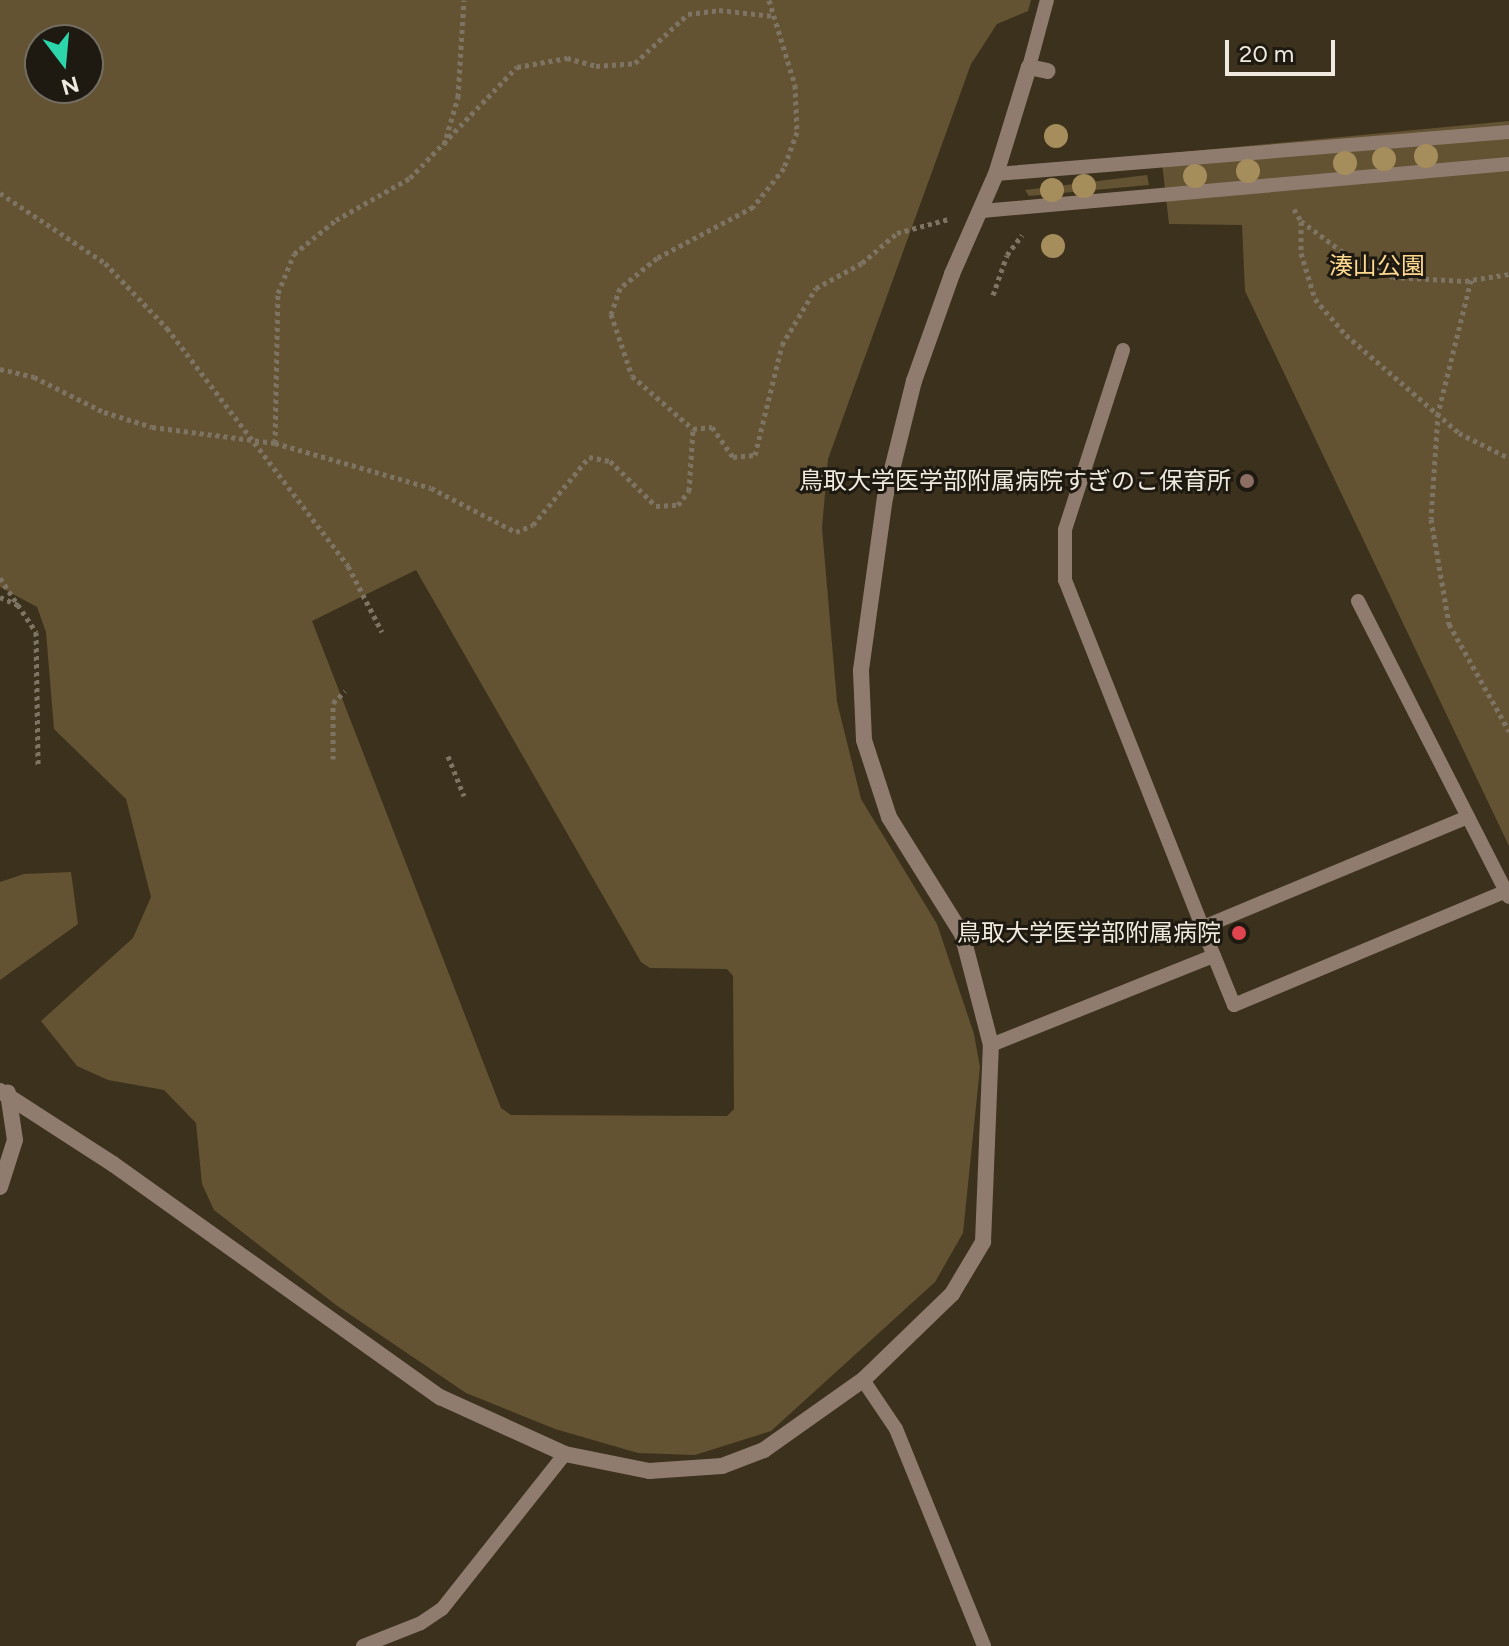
<!DOCTYPE html>
<html>
<head>
<meta charset="utf-8">
<style>
	body { margin:0 }
	#map { position:relative; width:1509px; height:1646px; overflow:hidden; background:#3b311d; font-family:Figtree,"Noto Sans JP",sans-serif }
	div>[style] { position:absolute }
	.green>* { inset:0; background:#635332 }
	.path>* { height:5px; margin-top:-2.5px; transform-origin:0; background:repeating-linear-gradient(90deg,#7d7463 0 4px,transparent 0 8px) }
	.service>* { height:14px; margin:-7px; padding:0 7px; transform-origin:7px; border-radius:7px; background:#907c6f }
	.minor>* { height:16px; margin:-8px; padding:0 8px; transform-origin:8px; border-radius:8px; background:#907c6f }
	.trees>* { width:24px; height:24px; margin:-12px; border-radius:50%; background:#a68d5c }
	.dots>* { width:22px; height:22px; translate:-50% -50%; box-sizing:border-box; border:4px solid #1e1a11; border-radius:50% }
	span { translate:-50% -50%; white-space:nowrap; text-align:center; line-height:1.15; -webkit-text-stroke:6px #1e1a11; paint-order:stroke }
	.park-label { font-size:24px; color:#fed98f }
	.poi-label { font-size:24px; color:#f0eade }
	.right { translate:-100% -50%; text-align:right }
	.north { position:absolute; left:24px; top:24px; width:80px; height:80px; box-sizing:border-box; background:#1e1a11; border:2px solid #726d63; border-radius:50%; rotate:164deg; font-size:22px; font-weight:700; line-height:32px; text-align:center; color:#f0eade }
	.north::after { content:''; display:block; margin:auto; width:28px; height:36px; background:#2dd5ab; clip-path:polygon(50% 0,100% 100%,50% 72%,0 100%) }
	.scale { position:absolute; left:1225px; top:40px; width:110px; height:36px; box-sizing:border-box; border:4px solid #f0eade; border-top:0; padding-left:10px; font-size:24px; line-height:28px; white-space:nowrap; color:#f0eade; -webkit-text-stroke:6px #1e1a11; paint-order:stroke }
</style>
</head>
<body>
<div id="map">
	<div class="green">
		<i style="clip-path:polygon(evenodd,0 0,1031px 0,1028px 11px,997px 24px,971px 64px,828px 459px,822px 528px,837px 702px,861px 799px,937px 924px,974px 1034px,980px 1067px,963px 1233px,935px 1282px,771px 1431px,695px 1455px,638px 1453px,555px 1429px,466px 1393px,336px 1305px,214px 1210px,202px 1184px,196px 1123px,164px 1090px,108px 1080px,77px 1066px,41px 1021px,133px 938px,151px 897px,126px 799px,54px 729px,46px 632px,37px 607px,0 587px,0 0,40px 40px,88px 40px,88px 88px,40px 88px,40px 40px,0 0,416px 570px,641px 962px,650px 968px,727px 969px,733px 976px,734px 1109px,727px 1116px,511px 1115px,501px 1108px,312px 621px,416px 570px)"></i>
		<i style="clip-path:polygon(1509px 121px,1509px 846px,1245px 291px,1242px 225px,1169px 224px,1161px 154px)"></i>
		<i style="clip-path:polygon(1147px 175px,1149px 185px,1029px 196px,1025px 190px)"></i>
		<i style="clip-path:polygon(71px 872px,78px 924px,0 980px,0 882px,24px 874px)"></i>
	</div>
	<div class="path">
		<i style="left:769px;top:0;width:89px;rotate:73deg"></i>
		<i style="left:795px;top:85px;width:47px;rotate:87.6deg"></i>
		<i style="left:797px;top:132px;width:38px;rotate:110deg"></i>
		<i style="left:784px;top:168px;width:50px;rotate:128.5deg"></i>
		<i style="left:753px;top:207px;width:109px;rotate:152deg"></i>
		<i style="left:657px;top:258px;width:48px;rotate:141deg"></i>
		<i style="left:620px;top:288px;width:28px;rotate:109deg"></i>
		<i style="left:611px;top:314px;width:65px;rotate:71.3deg"></i>
		<i style="left:632px;top:376px;width:81px;rotate:41deg"></i>
		<i style="left:693px;top:429px;width:19px;rotate:-6deg"></i>
		<i style="left:712px;top:427px;width:37px;rotate:55deg"></i>
		<i style="left:733px;top:457px;width:22px;rotate:-5deg"></i>
		<i style="left:755px;top:455px;width:113px;rotate:-76.2deg"></i>
		<i style="left:782px;top:345px;width:66px;rotate:-59.2deg"></i>
		<i style="left:816px;top:288px;width:52px;rotate:-28.5deg"></i>
		<i style="left:862px;top:263px;width:46px;rotate:-40.6deg"></i>
		<i style="left:897px;top:233px;width:54px;rotate:-15.1deg"></i>
		<i style="left:444px;top:145px;width:50px;rotate:-73.7deg"></i>
		<i style="left:458px;top:97px;width:97px;rotate:-86.5deg"></i>
		<i style="left:0;top:193px;width:126px;rotate:33.7deg"></i>
		<i style="left:105px;top:263px;width:90px;rotate:46.4deg"></i>
		<i style="left:167px;top:328px;width:299px;rotate:52.7deg"></i>
		<i style="left:348px;top:566px;width:74px;rotate:62.7deg"></i>
		<i style="left:1294px;top:209px;width:14px;rotate:60deg"></i>
		<i style="left:1301px;top:221px;width:57px;rotate:36.5deg"></i>
		<i style="left:1347px;top:255px;width:51px;rotate:25.6deg"></i>
		<i style="left:1393px;top:277px;width:72px;rotate:3.2deg"></i>
		<i style="left:1465px;top:281px;width:45px;rotate:-9deg"></i>
		<i style="left:1301px;top:222px;width:31px;rotate:90deg"></i>
		<i style="left:1301px;top:253px;width:48px;rotate:73.1deg"></i>
		<i style="left:1315px;top:299px;width:48px;rotate:49.3deg"></i>
		<i style="left:1346px;top:335px;width:150px;rotate:40.9deg"></i>
		<i style="left:1459px;top:433px;width:56px;rotate:26.6deg"></i>
		<i style="left:1471px;top:280px;width:137px;rotate:103.9deg"></i>
		<i style="left:1438px;top:413px;width:106px;rotate:93.8deg"></i>
		<i style="left:1431px;top:519px;width:107px;rotate:80.3deg"></i>
		<i style="left:1449px;top:624px;width:123px;rotate:60.7deg"></i>
		<i style="left:993px;top:295px;width:42px;rotate:-70.7deg"></i>
		<i style="left:1007px;top:255px;width:25px;rotate:-53deg"></i>
		<i style="left:0;top:369px;width:35px;rotate:13deg"></i>
		<i style="left:34px;top:377px;width:78px;rotate:26.6deg"></i>
		<i style="left:104px;top:412px;width:50px;rotate:17.4deg"></i>
		<i style="left:152px;top:427px;width:124px;rotate:7.4deg"></i>
		<i style="left:275px;top:443px;width:162px;rotate:16.1deg"></i>
		<i style="left:431px;top:488px;width:96px;rotate:27.4deg"></i>
		<i style="left:516px;top:532px;width:18px;rotate:-22deg"></i>
		<i style="left:533px;top:525px;width:88px;rotate:-50.5deg"></i>
		<i style="left:589px;top:457px;width:21px;rotate:11deg"></i>
		<i style="left:610px;top:461px;width:64px;rotate:44.4deg"></i>
		<i style="left:656px;top:506px;width:22px;rotate:-3deg"></i>
		<i style="left:678px;top:505px;width:18px;rotate:-52deg"></i>
		<i style="left:689px;top:491px;width:62px;rotate:-86.3deg"></i>
		<i style="left:275px;top:443px;width:150px;rotate:-88.9deg"></i>
		<i style="left:278px;top:293px;width:42px;rotate:-67.7deg"></i>
		<i style="left:294px;top:254px;width:54px;rotate:-39deg"></i>
		<i style="left:336px;top:220px;width:85px;rotate:-29.6deg"></i>
		<i style="left:410px;top:178px;width:154px;rotate:-46.1deg"></i>
		<i style="left:517px;top:67px;width:51px;rotate:-10.2deg"></i>
		<i style="left:567px;top:58px;width:30px;rotate:15deg"></i>
		<i style="left:596px;top:66px;width:39px;rotate:-4deg"></i>
		<i style="left:635px;top:63px;width:72px;rotate:-42.8deg"></i>
		<i style="left:688px;top:14px;width:31px;rotate:-7deg"></i>
		<i style="left:719px;top:10px;width:54px;rotate:6.3deg"></i>
		<i style="left:0;top:578px;width:65px;rotate:56.3deg"></i>
		<i style="left:36px;top:632px;width:134px;rotate:89.1deg"></i>
		<i style="left:0;top:597px;width:20px;rotate:24deg"></i>
		<i style="left:448px;top:756px;width:43px;rotate:68.2deg"></i>
		<i style="left:333px;top:759px;width:56px;rotate:-90deg"></i>
		<i style="left:333px;top:703px;width:17px;rotate:-45deg"></i>
	</div>
	<div class="service">
		<i style="left:1029px;top:67px;width:69px;rotate:-75deg"></i>
		<i style="left:996px;top:174px;width:515px;rotate:-4.68deg"></i>
		<i style="left:982px;top:211px;width:529px;rotate:-5.1deg"></i>
		<i style="left:1123px;top:350px;width:189px;rotate:107.9deg"></i>
		<i style="left:1065px;top:530px;width:50px;rotate:90deg"></i>
		<i style="left:1065px;top:580px;width:404px;rotate:68.4deg"></i>
		<i style="left:1358px;top:601px;width:332px;rotate:63deg"></i>
		<i style="left:1201px;top:928px;width:289px;rotate:-22.6deg"></i>
		<i style="left:991px;top:1045px;width:240px;rotate:-21.8deg"></i>
		<i style="left:1214px;top:956px;width:53px;rotate:67.8deg"></i>
		<i style="left:1234px;top:1005px;width:295px;rotate:-22.7deg"></i>
		<i style="left:863px;top:1380px;width:59px;rotate:56deg"></i>
		<i style="left:896px;top:1429px;width:234px;rotate:67.9deg"></i>
		<i style="left:363px;top:1646px;width:62px;rotate:-21.6deg"></i>
		<i style="left:421px;top:1623px;width:25px;rotate:-34deg"></i>
		<i style="left:442px;top:1609px;width:198px;rotate:-51.6deg"></i>
	</div>
	<div class="minor">
		<i style="left:0;top:1091px;width:135px;rotate:32.9deg"></i>
		<i style="left:113px;top:1164px;width:402px;rotate:35.5deg"></i>
		<i style="left:440px;top:1397px;width:137px;rotate:24.5deg"></i>
		<i style="left:565px;top:1454px;width:86px;rotate:11.4deg"></i>
		<i style="left:649px;top:1471px;width:73px;rotate:-3.9deg"></i>
		<i style="left:722px;top:1466px;width:45px;rotate:-20.9deg"></i>
		<i style="left:764px;top:1450px;width:121px;rotate:-35.3deg"></i>
		<i style="left:863px;top:1380px;width:124px;rotate:-44deg"></i>
		<i style="left:952px;top:1294px;width:61px;rotate:-59.2deg"></i>
		<i style="left:983px;top:1242px;width:197px;rotate:-87.7deg"></i>
		<i style="left:991px;top:1045px;width:115px;rotate:-104.6deg"></i>
		<i style="left:962px;top:934px;width:138px;rotate:-122deg"></i>
		<i style="left:889px;top:817px;width:81px;rotate:-108deg"></i>
		<i style="left:864px;top:740px;width:70px;rotate:-92.5deg"></i>
		<i style="left:861px;top:670px;width:174px;rotate:-82.1deg"></i>
		<i style="left:885px;top:498px;width:121px;rotate:-76.1deg"></i>
		<i style="left:914px;top:381px;width:114px;rotate:-70.4deg"></i>
		<i style="left:952px;top:274px;width:109px;rotate:-66.3deg"></i>
		<i style="left:996px;top:174px;width:112px;rotate:-72.9deg"></i>
		<i style="left:1029px;top:67px;width:19px;rotate:12deg"></i>
		<i style="left:0;top:1187px;width:49px;rotate:-72.3deg"></i>
		<i style="left:15px;top:1140px;width:48px;rotate:-98.5deg"></i>
	</div>
	<div class="trees">
		<i style="left:1056px;top:136px"></i>
		<i style="left:1426px;top:156px"></i>
		<i style="left:1384px;top:159px"></i>
		<i style="left:1345px;top:163px"></i>
		<i style="left:1248px;top:171px"></i>
		<i style="left:1195px;top:176px"></i>
		<i style="left:1084px;top:186px"></i>
		<i style="left:1052px;top:190px"></i>
		<i style="left:1053px;top:246px"></i>
	</div>
	<div class="dots">
		<i style="left:1247px;top:481px;background:#8d6e63"></i>
		<i style="left:1239px;top:933px;background:#e0444e"></i>
	</div>
	<div class="park-label">
		<span style="left:1377px;top:266px">湊山公園</span>
	</div>
	<div class="poi-label">
		<span class="right" style="left:1231px;top:481px">鳥取大学医学部附属病院すぎのこ保育所</span>
		<span class="right" style="left:1221px;top:933px">鳥取大学医学部附属病院</span>
	</div>
	<div class="north">N</div>
	<div class="scale">20 m</div>
</div>
</body>
</html>
